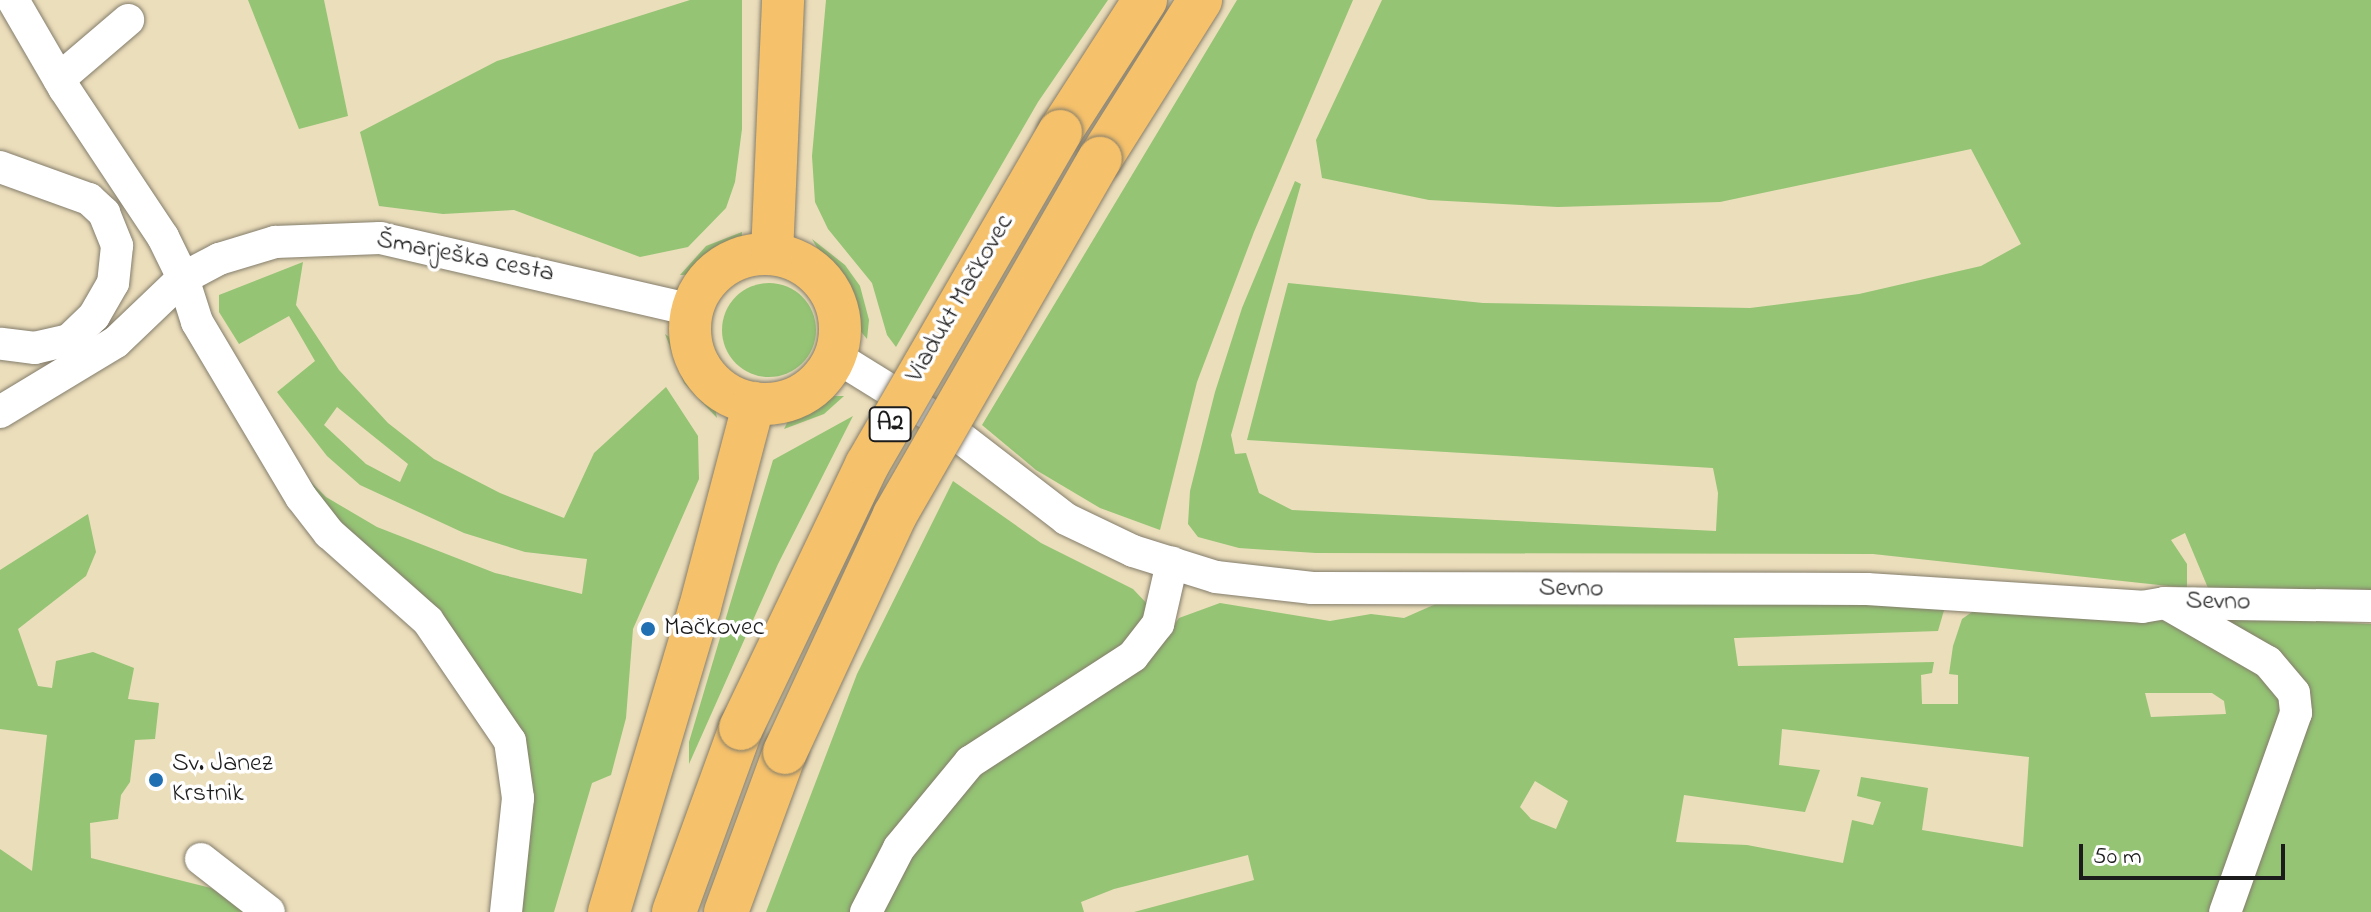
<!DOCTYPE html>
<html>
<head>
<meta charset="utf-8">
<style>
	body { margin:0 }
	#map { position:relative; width:2371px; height:912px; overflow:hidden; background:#ebdebb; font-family:"Indie Flower",sans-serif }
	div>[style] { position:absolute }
	.green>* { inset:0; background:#94c474 }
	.round { border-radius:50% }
	.roads { filter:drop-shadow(0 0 2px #847d6c) drop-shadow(0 0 2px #847d6c) }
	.minor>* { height:32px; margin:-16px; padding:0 16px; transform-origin:16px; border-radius:16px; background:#fff }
	.major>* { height:42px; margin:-21px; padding:0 21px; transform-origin:21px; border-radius:21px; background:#f5c16b }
	.major>.ring { margin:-21px; padding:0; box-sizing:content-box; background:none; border:42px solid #f5c16b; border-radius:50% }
	.highway>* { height:44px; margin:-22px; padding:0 22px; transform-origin:22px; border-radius:22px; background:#f5c16b }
	.bridges { filter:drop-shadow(0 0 2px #847d6c) drop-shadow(0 0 2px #847d6c) }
	.highway-bridge>* { height:44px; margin:-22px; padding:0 22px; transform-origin:22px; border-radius:22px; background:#f5c16b }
	.dots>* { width:22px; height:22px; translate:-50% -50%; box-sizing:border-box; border:4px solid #fff; border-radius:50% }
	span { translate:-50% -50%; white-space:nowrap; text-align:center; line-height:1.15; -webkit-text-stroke:7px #fff; paint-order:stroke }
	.shield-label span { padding:2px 6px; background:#fff; border:2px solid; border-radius:6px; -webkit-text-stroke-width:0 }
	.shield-label { font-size:24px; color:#1c1c1c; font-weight:700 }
	.street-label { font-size:26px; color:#1c1c1c }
	.poi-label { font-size:26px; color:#1c1c1c }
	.left { translate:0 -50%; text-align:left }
	.scale { position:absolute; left:2079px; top:844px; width:206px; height:36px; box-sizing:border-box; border:4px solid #1c1c1c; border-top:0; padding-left:10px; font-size:24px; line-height:28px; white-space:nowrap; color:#1c1c1c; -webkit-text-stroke:6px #fff; paint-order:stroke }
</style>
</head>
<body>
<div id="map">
	<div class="green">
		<i style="clip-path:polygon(248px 0,324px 0,348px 116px,299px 129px)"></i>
		<i style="clip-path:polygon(690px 0,742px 0,742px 129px,735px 182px,726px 208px,688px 247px,640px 257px,514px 210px,443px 214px,379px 206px,360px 132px,497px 61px)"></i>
		<i style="clip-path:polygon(826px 0,1108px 0,1038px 102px,896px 347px,887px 335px,872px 283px,828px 229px,815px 202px,812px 156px)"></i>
		<i style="clip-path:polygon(1237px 0,1353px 0,1254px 232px,1197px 382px,1160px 530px,1100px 508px,1036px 470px,982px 425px)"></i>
		<i style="clip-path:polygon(1382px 0,2371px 0,2371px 590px,2208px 588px,2185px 533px,2171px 540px,2187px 564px,2187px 588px,1873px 554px,1316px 553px,1239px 548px,1198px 537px,1188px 524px,1190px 491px,1215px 392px,1242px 308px,1295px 181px,1301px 184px,1231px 435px,1235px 454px,1246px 453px,1259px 493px,1292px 510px,1716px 531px,1718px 493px,1713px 468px,1247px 440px,1288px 283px,1483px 303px,1750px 308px,1859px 294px,1981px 266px,2021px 244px,1971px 149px,1720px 202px,1558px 207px,1429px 200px,1322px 178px,1316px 140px)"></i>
		<i style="clip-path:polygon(742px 232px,741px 246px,704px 274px,680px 275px,706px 246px)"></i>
		<i style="clip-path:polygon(812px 239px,845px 265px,860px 286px,869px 320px,867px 339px,853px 322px,846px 298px)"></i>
		<i style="clip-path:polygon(evenodd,303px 262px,296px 305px,339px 370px,388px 423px,434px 459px,500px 493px,564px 518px,594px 453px,666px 387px,698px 436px,699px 479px,633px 629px,626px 718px,611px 775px,592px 783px,554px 912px,512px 912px,517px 742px,347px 536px,306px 477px,326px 497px,377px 527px,495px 573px,582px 594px,587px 559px,525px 552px,464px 533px,360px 485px,327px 456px,277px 392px,315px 361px,289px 316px,239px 344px,219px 312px,219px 295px,303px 262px,337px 407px,408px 464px,400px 482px,366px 464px,324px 425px,337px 407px)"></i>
		<i class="round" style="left:722px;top:283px;width:94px;height:94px"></i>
		<i style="clip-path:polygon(665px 334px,684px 348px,691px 370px,712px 392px,717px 418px,684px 383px)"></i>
		<i style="clip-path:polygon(821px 396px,844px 396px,824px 414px,784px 429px,790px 417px)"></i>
		<i style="clip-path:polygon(853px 416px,778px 564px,689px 764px,689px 742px,773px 460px)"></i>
		<i style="clip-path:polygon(953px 481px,1041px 543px,1133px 589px,1153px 610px,1133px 640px,949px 766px,850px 912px,766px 912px,857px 674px)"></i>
		<i style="clip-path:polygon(88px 514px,96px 552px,86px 576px,18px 629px,38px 686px,52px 688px,56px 661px,93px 652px,134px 668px,128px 699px,159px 703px,155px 739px,135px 740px,130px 782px,121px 795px,118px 819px,90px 823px,91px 858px,211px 888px,252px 912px,0 912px,0 849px,32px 871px,47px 735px,0 729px,0 570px)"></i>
		<i style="clip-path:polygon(evenodd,1447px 599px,1947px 600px,1938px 631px,1734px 638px,1738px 666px,1934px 662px,1932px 673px,1921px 675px,1922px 704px,1958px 704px,1958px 675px,1949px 674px,1953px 646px,1962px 619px,1982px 605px,2137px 616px,2174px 623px,2239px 652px,2287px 701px,2217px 912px,1134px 912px,1254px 880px,1248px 855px,1114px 889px,1081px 902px,1084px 912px,882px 912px,903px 867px,979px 771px,1157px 649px,1179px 618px,1220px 603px,1330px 621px,1371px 614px,1404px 618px,1447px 599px,2145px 693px,2212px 693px,2224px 701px,2226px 714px,2151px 717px,2145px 693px,1447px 599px,1782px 729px,2029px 757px,2023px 847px,1922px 830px,1928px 788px,1861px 777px,1857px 796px,1881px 802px,1873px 825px,1852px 820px,1843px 863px,1747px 845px,1676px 842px,1684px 795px,1805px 812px,1820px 770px,1779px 765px,1782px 729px,1447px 599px,1535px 781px,1568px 801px,1556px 829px,1531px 819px,1520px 807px,1535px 781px)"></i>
		<i style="clip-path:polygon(2214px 616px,2371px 624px,2371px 912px,2231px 912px,2300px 717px)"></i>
	</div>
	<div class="roads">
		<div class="minor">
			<i style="left:13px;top:0;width:102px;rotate:59.9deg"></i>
			<i style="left:64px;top:88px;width:179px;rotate:56.4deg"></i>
			<i style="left:163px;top:237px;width:46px;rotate:64deg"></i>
			<i style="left:183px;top:278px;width:46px;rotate:72.3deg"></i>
			<i style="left:197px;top:322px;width:204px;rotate:59.3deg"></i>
			<i style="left:301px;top:497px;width:46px;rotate:52.1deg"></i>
			<i style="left:329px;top:533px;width:132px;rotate:41.6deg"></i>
			<i style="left:428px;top:621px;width:145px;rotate:55.7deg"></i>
			<i style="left:510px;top:741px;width:58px;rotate:82deg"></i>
			<i style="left:518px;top:798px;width:115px;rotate:96deg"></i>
			<i style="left:59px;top:79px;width:91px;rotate:-40.5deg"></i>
			<i style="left:0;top:167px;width:95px;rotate:19.8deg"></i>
			<i style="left:89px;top:199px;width:21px;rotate:43deg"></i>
			<i style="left:104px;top:213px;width:35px;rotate:68deg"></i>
			<i style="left:117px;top:246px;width:37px;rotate:96deg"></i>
			<i style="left:113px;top:283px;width:38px;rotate:120deg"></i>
			<i style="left:94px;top:316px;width:35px;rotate:136deg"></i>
			<i style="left:69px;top:340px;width:35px;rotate:167deg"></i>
			<i style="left:35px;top:348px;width:35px;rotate:-173deg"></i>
			<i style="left:835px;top:356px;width:118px;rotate:31.8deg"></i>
			<i style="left:935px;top:418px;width:165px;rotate:37.6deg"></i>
			<i style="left:1066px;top:519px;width:74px;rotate:25.5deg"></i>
			<i style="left:1133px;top:551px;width:87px;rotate:17.4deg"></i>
			<i style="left:1216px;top:577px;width:97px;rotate:6.5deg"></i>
			<i style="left:1312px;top:588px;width:555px;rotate:0.1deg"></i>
			<i style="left:1867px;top:589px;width:276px;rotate:3.7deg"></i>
			<i style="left:2142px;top:607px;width:22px;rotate:-10deg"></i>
			<i style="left:2164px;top:603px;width:207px;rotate:0.8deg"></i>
			<i style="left:0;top:412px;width:135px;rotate:-31.1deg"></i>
			<i style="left:116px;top:342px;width:93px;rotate:-43.7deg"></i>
			<i style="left:183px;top:278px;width:41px;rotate:-27.8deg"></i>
			<i style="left:219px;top:259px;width:59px;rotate:-16.9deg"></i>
			<i style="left:275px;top:242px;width:105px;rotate:-2.2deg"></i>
			<i style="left:380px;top:238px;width:321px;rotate:13deg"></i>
			<i style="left:2167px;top:604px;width:116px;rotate:29.9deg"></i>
			<i style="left:2268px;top:662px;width:40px;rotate:50deg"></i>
			<i style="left:2294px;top:693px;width:20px;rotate:84deg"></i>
			<i style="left:2296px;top:713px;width:211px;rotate:109.6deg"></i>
			<i style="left:201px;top:859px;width:86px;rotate:37.9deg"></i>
			<i style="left:866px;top:912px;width:72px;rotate:-62.7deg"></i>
			<i style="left:899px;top:848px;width:112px;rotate:-50.5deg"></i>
			<i style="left:970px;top:762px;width:194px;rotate:-33deg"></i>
			<i style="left:1133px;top:656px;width:41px;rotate:-52deg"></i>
			<i style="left:1158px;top:624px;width:63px;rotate:-77.1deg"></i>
		</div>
		<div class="major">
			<i class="ring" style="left:690px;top:254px;width:108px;height:108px"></i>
			<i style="left:772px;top:254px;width:254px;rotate:-87.5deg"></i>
			<i style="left:609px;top:912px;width:318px;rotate:-73.4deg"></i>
			<i style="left:700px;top:607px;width:211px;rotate:-75.2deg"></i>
		</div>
		<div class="highway">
			<i style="left:1060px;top:132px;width:157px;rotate:-57.2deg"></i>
			<i style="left:1100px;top:159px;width:188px;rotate:-57.8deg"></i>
			<i style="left:674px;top:912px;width:196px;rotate:-70deg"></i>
			<i style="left:726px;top:912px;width:171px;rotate:-69.8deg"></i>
		</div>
	</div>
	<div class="bridges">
		<div class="highway-bridge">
			<i style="left:741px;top:728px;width:292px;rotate:-64.4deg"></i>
			<i style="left:867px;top:465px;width:385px;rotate:-59.9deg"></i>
			<i style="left:785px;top:752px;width:261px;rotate:-65.1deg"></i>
			<i style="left:895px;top:515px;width:411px;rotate:-60.1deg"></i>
		</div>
	</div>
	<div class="dots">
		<i style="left:648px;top:629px;background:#1f6fb2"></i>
		<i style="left:156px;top:780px;background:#1f6fb2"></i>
	</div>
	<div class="shield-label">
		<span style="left:890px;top:424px">A2</span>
	</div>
	<div class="street-label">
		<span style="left:465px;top:258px;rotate:11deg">Šmarješka cesta</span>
		<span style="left:961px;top:299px;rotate:-60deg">Viadukt Mačkovec</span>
		<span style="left:1571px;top:590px;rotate:1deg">Sevno</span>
		<span style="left:2218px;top:603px;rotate:1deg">Sevno</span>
	</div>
	<div class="poi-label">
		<span class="left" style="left:664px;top:629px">Mačkovec</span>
		<span class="left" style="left:172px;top:780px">Sv. Janez<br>Krstnik</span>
	</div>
	<div class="scale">50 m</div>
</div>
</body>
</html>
